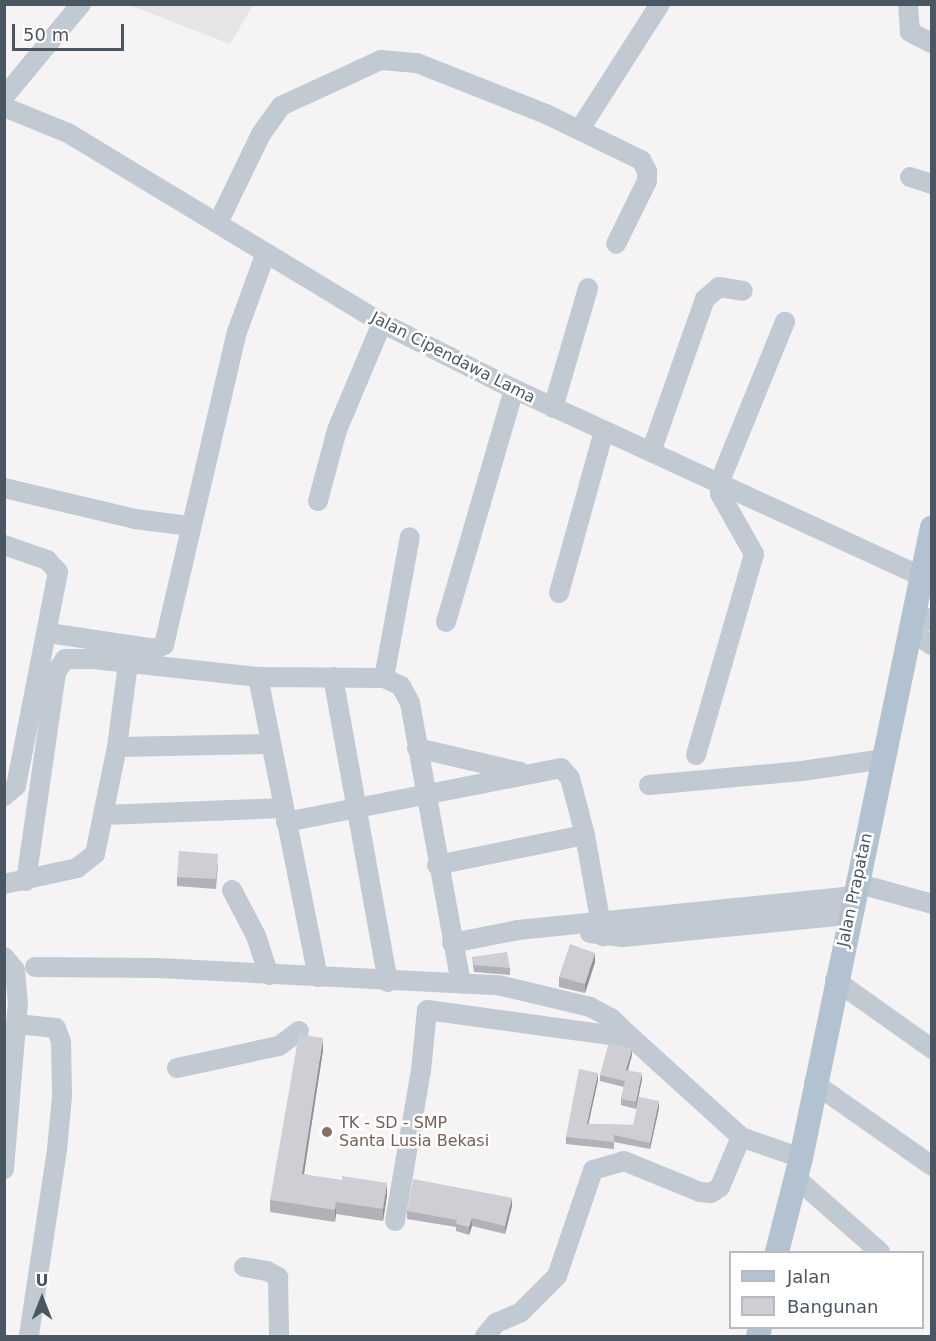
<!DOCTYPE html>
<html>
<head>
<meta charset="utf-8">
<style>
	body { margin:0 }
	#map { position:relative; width:936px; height:1341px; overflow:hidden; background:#f5f3f3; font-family:"DejaVu Sans",sans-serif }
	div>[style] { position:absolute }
	.education>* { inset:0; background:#e6e4e5 }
	.minor>* { height:20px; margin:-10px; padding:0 10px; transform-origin:10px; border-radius:10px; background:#c1cad2 }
	.major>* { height:24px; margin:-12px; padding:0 12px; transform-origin:12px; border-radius:12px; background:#b3c2d1 }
	.wall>* { inset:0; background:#b0b2b7 }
	.shaded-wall>* { inset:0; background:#909195 }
	.building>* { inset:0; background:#cdcfd5 }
	.dots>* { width:16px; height:16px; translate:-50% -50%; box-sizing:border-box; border:3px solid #fff; border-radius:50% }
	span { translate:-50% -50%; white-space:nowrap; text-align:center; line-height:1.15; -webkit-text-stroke:5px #fff; paint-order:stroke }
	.street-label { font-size:16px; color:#4a5661 }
	.education-label { font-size:16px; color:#785e54 }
	.left { translate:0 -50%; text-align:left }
	.frame { position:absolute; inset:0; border:6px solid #4a5661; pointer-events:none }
	.legend { position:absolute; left:729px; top:1251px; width:195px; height:78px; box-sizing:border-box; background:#fff; border:2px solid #b7bbc0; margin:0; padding:8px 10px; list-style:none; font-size:18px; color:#4a5661 }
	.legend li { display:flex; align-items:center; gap:12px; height:30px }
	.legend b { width:30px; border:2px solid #b7bbc0 }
	.north { position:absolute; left:12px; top:1269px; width:60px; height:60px; -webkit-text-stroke:4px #fff; paint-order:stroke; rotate:0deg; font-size:16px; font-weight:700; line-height:24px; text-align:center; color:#4a5661 }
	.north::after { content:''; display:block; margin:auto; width:21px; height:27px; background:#4a5661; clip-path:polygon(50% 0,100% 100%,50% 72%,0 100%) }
	.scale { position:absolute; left:12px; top:24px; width:112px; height:27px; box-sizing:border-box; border:3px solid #4a5661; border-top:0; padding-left:8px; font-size:18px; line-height:21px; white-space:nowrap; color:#4a5661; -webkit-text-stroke:4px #fff; paint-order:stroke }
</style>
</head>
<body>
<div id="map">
	<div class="education">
		<i style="clip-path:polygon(129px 5px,253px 5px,230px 44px)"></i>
	</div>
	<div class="minor">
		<i style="left:908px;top:4px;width:28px;rotate:86deg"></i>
		<i style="left:910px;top:32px;width:25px;rotate:27deg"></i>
		<i style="left:4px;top:97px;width:121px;rotate:-50.4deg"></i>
		<i style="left:4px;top:107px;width:69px;rotate:22.1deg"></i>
		<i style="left:68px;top:133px;width:367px;rotate:31.2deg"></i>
		<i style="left:382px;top:323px;width:148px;rotate:26.6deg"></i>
		<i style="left:514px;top:389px;width:447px;rotate:24.7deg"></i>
		<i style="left:580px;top:129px;width:148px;rotate:-57.4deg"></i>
		<i style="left:910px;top:177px;width:23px;rotate:18deg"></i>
		<i style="left:218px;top:223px;width:99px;rotate:-64.2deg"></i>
		<i style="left:261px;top:134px;width:34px;rotate:-54deg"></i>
		<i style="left:281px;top:106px;width:110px;rotate:-24.7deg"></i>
		<i style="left:381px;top:60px;width:36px;rotate:5deg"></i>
		<i style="left:417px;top:63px;width:139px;rotate:21.6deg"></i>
		<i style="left:546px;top:114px;width:106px;rotate:25.8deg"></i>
		<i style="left:641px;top:160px;width:13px;rotate:61deg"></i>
		<i style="left:647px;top:171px;width:10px;rotate:90deg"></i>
		<i style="left:647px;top:181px;width:70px;rotate:116.2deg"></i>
		<i style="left:553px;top:408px;width:125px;rotate:-73.7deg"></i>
		<i style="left:651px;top:452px;width:162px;rotate:-70.6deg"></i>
		<i style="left:705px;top:299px;width:18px;rotate:-41deg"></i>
		<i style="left:719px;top:287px;width:24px;rotate:9deg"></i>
		<i style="left:4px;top:488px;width:135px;rotate:13.3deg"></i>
		<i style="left:135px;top:519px;width:54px;rotate:7.4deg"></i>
		<i style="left:318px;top:501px;width:73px;rotate:-75deg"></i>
		<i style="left:337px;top:430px;width:116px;rotate:-67.2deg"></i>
		<i style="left:4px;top:545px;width:46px;rotate:19.2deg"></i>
		<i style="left:47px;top:560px;width:16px;rotate:47deg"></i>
		<i style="left:58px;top:572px;width:218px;rotate:101.1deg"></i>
		<i style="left:16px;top:786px;width:16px;rotate:140deg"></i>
		<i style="left:559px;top:593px;width:168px;rotate:-74.5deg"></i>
		<i style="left:914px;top:612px;width:20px;rotate:27deg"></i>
		<i style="left:446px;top:622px;width:243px;rotate:-73.7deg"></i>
		<i style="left:911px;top:632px;width:25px;rotate:32deg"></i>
		<i style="left:49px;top:633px;width:107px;rotate:8.6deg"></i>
		<i style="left:155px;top:649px;width:10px;rotate:-24deg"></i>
		<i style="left:164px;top:645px;width:321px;rotate:-76.9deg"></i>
		<i style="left:237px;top:332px;width:82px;rotate:-70deg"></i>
		<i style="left:258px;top:677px;width:306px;rotate:78.7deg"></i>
		<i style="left:333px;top:677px;width:310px;rotate:79.8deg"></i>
		<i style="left:384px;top:678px;width:143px;rotate:-79.6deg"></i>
		<i style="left:117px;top:747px;width:152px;rotate:-1.1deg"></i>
		<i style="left:417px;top:748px;width:106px;rotate:13.1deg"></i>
		<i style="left:696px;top:755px;width:209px;rotate:-73.9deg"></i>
		<i style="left:754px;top:554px;width:69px;rotate:-119.5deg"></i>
		<i style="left:720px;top:494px;width:13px;rotate:-90deg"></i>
		<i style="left:720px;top:481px;width:172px;rotate:-67.8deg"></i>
		<i style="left:649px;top:785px;width:154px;rotate:-5.2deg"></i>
		<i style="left:802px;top:771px;width:83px;rotate:-8.3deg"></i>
		<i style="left:103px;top:815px;width:180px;rotate:-2.2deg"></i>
		<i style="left:286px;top:822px;width:280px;rotate:-11.1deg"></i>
		<i style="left:561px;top:768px;width:13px;rotate:48deg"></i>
		<i style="left:570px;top:778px;width:59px;rotate:75.3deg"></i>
		<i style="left:585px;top:835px;width:103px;rotate:79.9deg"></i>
		<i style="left:437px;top:865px;width:151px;rotate:-11.5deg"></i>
		<i style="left:26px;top:881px;width:211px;rotate:-81.8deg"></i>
		<i style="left:56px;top:672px;width:16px;rotate:-55deg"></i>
		<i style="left:65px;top:659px;width:28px"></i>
		<i style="left:93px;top:659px;width:166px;rotate:6.2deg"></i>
		<i style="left:258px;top:677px;width:126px;rotate:0.5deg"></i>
		<i style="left:384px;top:678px;width:19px;rotate:25deg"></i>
		<i style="left:401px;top:686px;width:19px;rotate:62deg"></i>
		<i style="left:410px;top:703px;width:285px;rotate:79.7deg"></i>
		<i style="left:856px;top:883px;width:79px;rotate:15.4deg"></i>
		<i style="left:4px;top:884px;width:75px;rotate:-12.4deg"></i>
		<i style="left:77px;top:868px;width:23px;rotate:-38deg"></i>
		<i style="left:95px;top:854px;width:109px;rotate:-78.4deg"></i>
		<i style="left:117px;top:747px;width:85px;rotate:-82.5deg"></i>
		<i style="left:232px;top:890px;width:52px;rotate:62.4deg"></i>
		<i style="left:256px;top:936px;width:41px;rotate:71.6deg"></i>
		<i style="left:590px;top:933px;width:33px;rotate:7deg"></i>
		<i style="left:623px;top:937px;width:227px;rotate:-5.6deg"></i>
		<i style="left:452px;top:943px;width:67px;rotate:-11.1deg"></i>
		<i style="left:518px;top:930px;width:338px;rotate:-5.8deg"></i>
		<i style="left:4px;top:957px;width:17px;rotate:50deg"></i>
		<i style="left:15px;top:970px;width:32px;rotate:85deg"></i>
		<i style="left:18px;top:1002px;width:168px;rotate:94.8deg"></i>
		<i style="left:35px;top:967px;width:123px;rotate:0.5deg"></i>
		<i style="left:158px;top:968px;width:340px;rotate:2.9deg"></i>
		<i style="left:498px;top:985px;width:95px;rotate:13.4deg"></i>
		<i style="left:590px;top:1007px;width:24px;rotate:28deg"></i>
		<i style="left:611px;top:1018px;width:29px;rotate:44deg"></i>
		<i style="left:835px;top:980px;width:119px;rotate:35.4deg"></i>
		<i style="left:16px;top:1024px;width:40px;rotate:5.7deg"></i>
		<i style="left:56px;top:1028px;width:15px;rotate:70deg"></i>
		<i style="left:61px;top:1042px;width:54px;rotate:88.9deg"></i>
		<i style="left:62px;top:1096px;width:54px;rotate:95.3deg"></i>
		<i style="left:57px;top:1150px;width:188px;rotate:98.6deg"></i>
		<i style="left:177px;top:1068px;width:104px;rotate:-12.2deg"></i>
		<i style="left:279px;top:1046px;width:25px;rotate:-37deg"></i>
		<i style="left:814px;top:1083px;width:144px;rotate:35.1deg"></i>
		<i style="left:796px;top:1178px;width:112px;rotate:41.4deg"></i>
		<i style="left:395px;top:1221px;width:152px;rotate:-80.2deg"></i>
		<i style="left:421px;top:1071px;width:61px;rotate:-84.4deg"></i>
		<i style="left:427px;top:1010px;width:207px;rotate:7.8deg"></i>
		<i style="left:632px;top:1038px;width:147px;rotate:42.2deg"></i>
		<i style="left:741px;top:1137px;width:64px;rotate:19.3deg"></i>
		<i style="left:244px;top:1267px;width:23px;rotate:10deg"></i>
		<i style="left:267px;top:1271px;width:13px;rotate:29deg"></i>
		<i style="left:278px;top:1277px;width:59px;rotate:89deg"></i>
		<i style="left:485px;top:1336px;width:17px;rotate:-50deg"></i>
		<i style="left:496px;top:1323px;width:26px;rotate:-23deg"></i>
		<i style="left:520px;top:1313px;width:52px;rotate:-45deg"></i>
		<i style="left:557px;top:1276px;width:112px;rotate:-71.2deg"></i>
		<i style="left:593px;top:1170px;width:32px;rotate:-16deg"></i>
		<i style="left:624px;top:1161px;width:82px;rotate:22.2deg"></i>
		<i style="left:700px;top:1192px;width:11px;rotate:5deg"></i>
		<i style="left:711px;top:1193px;width:11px;rotate:-34deg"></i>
		<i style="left:720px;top:1187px;width:54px;rotate:-67.2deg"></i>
	</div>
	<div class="major">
		<i style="left:777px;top:1252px;width:97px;rotate:-75.7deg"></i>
		<i style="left:801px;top:1158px;width:644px;rotate:-78.27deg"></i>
		<i style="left:758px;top:1336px;width:8px;rotate:-76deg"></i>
	</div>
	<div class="wall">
		<i style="clip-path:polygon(218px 864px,216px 889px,177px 886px,177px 877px)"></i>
		<i style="clip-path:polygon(472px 957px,510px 968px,510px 975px,474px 972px)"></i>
		<i style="clip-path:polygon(595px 962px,585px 993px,559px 987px,559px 977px)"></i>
		<i style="clip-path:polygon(323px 1050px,304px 1174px,387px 1195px,383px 1221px,336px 1214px,335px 1222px,270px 1212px,270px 1200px)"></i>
		<i style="clip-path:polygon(632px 1055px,628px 1070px,642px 1079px,636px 1109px,621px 1105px,621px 1099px,624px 1087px,600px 1081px,600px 1075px)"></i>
		<i style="clip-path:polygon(598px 1080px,588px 1124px,633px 1125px,659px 1108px,650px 1149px,614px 1142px,614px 1149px,566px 1144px,566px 1137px)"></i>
		<i style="clip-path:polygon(512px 1206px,505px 1234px,472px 1226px,469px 1235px,456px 1231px,456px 1227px,407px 1219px,407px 1211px)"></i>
	</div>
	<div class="shaded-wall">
		<i style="clip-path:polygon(595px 953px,595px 962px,585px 993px,585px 984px)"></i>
		<i style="clip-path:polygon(323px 1038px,323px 1050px,302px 1186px,302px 1174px)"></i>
		<i style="clip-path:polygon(632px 1049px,632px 1055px,626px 1076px,626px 1070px)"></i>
		<i style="clip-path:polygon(598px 1073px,598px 1080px,587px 1131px,587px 1124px)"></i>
		<i style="clip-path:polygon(642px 1073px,642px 1079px,636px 1109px,636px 1102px)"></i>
		<i style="clip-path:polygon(659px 1101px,659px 1108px,650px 1149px,650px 1143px)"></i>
		<i style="clip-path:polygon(387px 1183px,387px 1195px,383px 1221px,383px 1209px)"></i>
		<i style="clip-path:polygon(512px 1198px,512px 1206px,505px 1234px,505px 1226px)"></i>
		<i style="clip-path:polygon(336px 1202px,336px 1214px,335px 1222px,335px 1210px)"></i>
		<i style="clip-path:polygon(472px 1218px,472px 1226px,469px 1235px,469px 1227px)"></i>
	</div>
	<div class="building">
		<i style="clip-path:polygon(179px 851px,218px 854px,216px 879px,177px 877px)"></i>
		<i style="clip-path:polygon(570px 944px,595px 953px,585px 984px,559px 977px)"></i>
		<i style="clip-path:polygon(507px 952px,510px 968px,474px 965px,472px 957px)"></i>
		<i style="clip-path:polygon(299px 1034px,323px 1038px,302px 1174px,342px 1180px,342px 1176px,387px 1183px,383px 1209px,336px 1202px,335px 1210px,270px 1200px)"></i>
		<i style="clip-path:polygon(609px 1042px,632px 1049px,626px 1070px,642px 1073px,636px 1102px,621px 1099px,625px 1081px,600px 1075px)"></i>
		<i style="clip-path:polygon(579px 1069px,598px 1073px,587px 1124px,633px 1125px,639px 1097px,659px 1101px,650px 1143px,614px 1135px,614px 1142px,566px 1137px)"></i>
		<i style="clip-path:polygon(413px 1179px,512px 1198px,505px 1226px,472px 1218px,469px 1227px,456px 1224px,457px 1220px,407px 1211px)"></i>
	</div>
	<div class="dots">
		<i style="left:327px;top:1132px;background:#8d6e63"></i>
	</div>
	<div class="street-label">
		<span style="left:453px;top:358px;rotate:27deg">Jalan Cipendawa Lama</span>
		<span style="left:855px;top:890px;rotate:-78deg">Jalan Prapatan</span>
	</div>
	<div class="education-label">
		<span class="left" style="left:339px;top:1132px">TK - SD - SMP<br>Santa Lusia Bekasi</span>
	</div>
	<div class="frame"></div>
	<ul class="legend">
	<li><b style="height:8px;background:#b3c2d1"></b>Jalan</li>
	<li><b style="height:16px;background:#cdcfd5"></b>Bangunan</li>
	</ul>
	<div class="north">U</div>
	<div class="scale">50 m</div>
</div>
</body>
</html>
